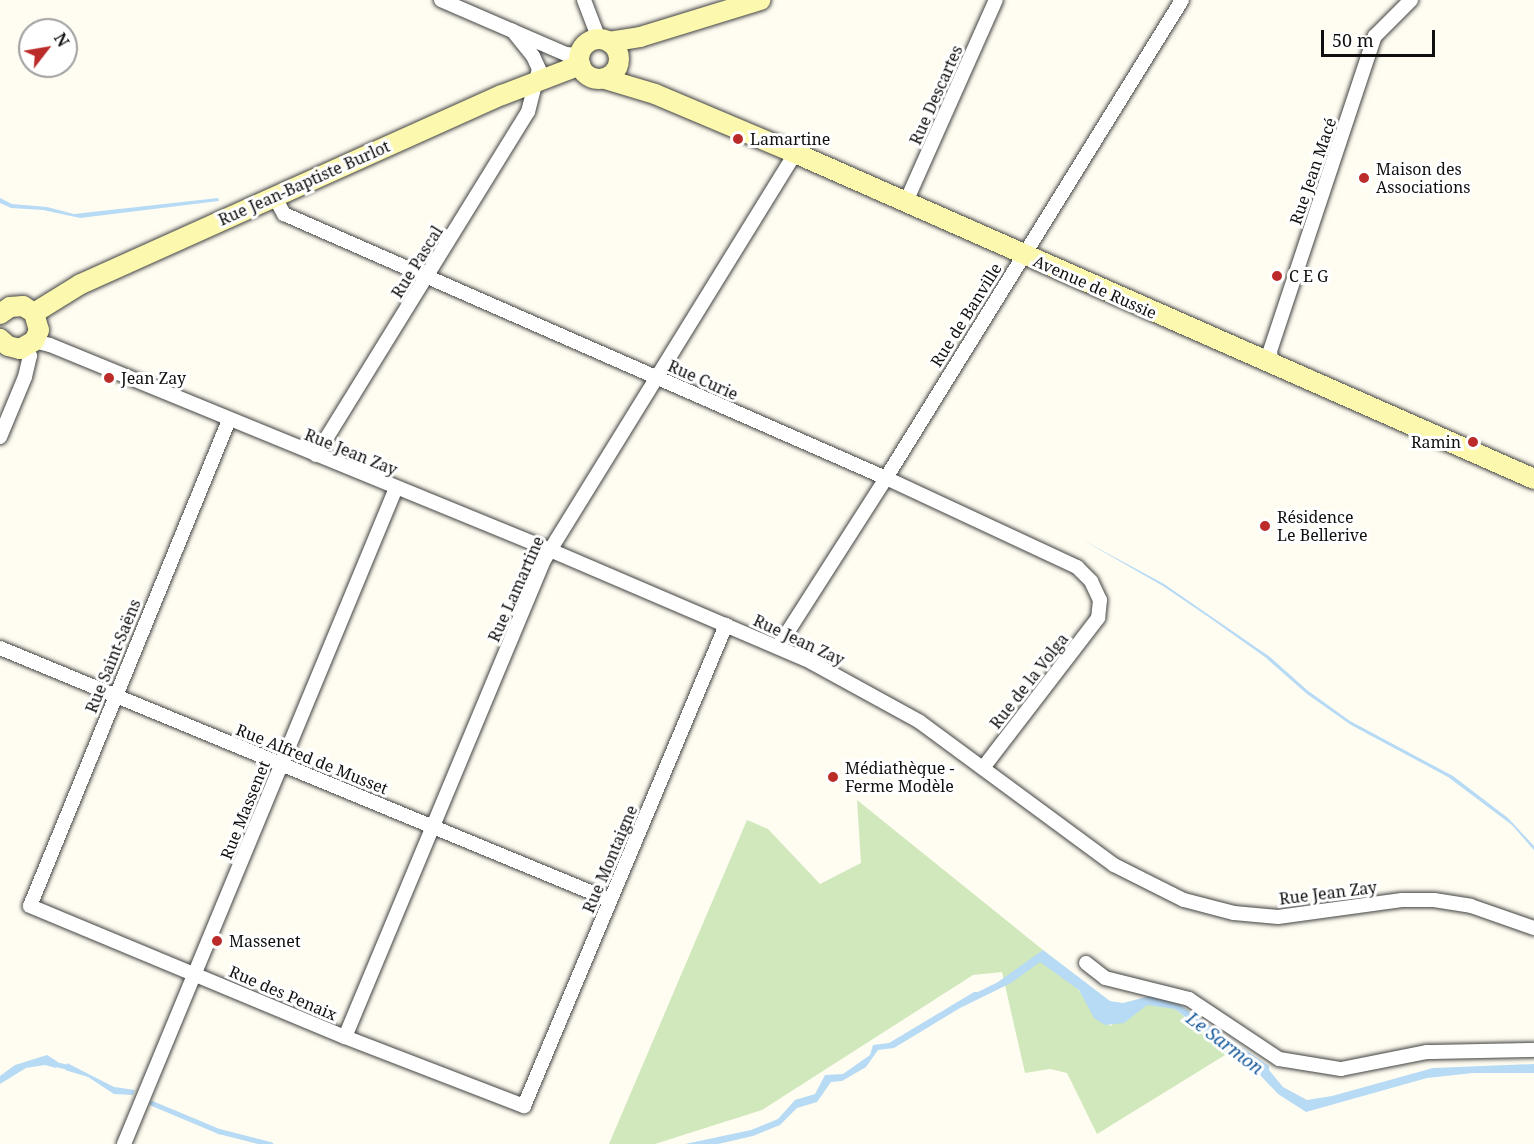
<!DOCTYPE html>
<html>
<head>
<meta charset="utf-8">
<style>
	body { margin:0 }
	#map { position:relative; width:1534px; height:1144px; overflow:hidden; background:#fffdf1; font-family:"Noto Serif",serif }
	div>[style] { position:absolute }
	.green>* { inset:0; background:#d0e8bb }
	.water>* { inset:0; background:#b7daf5 }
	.stream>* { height:4.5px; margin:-2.25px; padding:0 2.25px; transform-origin:2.25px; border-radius:2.25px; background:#b7daf5 }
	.roads { filter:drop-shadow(0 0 2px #424242) drop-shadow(0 0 2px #424242) }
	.street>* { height:14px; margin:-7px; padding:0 7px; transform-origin:7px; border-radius:7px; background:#fff }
	.secondary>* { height:20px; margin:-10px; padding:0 10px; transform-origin:10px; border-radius:10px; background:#fcf8ae }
	.secondary>.ring { margin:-10px; padding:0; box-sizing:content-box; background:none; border:20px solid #fcf8ae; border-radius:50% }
	.dots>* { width:16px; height:16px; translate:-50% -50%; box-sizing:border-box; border:3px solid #fff; border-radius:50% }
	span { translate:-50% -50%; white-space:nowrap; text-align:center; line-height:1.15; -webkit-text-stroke:6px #fff; paint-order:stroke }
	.street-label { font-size:16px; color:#0f0f0f }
	.poi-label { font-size:16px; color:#0f0f0f }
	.left { translate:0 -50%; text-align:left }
	.right { translate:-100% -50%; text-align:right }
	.water-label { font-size:18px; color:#1b5d9e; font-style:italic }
	.north { position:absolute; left:18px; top:18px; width:60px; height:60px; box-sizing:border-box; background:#fff; border:2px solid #9f9f9f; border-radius:50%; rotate:59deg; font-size:16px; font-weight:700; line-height:24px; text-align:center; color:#0f0f0f }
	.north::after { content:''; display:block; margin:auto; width:21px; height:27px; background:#bb2b2a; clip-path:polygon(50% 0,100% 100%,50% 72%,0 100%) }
	.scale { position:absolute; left:1321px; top:30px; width:114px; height:27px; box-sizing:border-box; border:3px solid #0f0f0f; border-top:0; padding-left:8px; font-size:18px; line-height:21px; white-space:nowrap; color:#0f0f0f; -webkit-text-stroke:4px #fff; paint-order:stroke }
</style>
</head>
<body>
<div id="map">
	<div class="green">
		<i style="clip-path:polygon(857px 800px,1043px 950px,1110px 1026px,1147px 1005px,1158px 1005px,1175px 1009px,1230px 1052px,1097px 1134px,1067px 1073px,1050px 1069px,1025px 1073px,1002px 972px,973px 975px,762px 1110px,655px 1144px,609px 1144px,747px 820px,768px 829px,820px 884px,861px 863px)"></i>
	</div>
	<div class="water">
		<i style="clip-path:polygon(0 198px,12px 204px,47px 207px,74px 214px,218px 198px,219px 201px,80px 218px,43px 210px,11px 208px,0 203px)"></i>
		<i style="clip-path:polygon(1081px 539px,1164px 584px,1270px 657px,1307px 690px,1350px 721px,1453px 776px,1508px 818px,1534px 846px,1534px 850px,1512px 825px,1448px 777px,1351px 725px,1307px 694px,1265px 657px,1210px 618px,1163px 586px)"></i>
		<i style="clip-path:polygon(1043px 950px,1110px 1001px,1123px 1003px,1150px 996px,1180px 1005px,1269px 1066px,1269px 1070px,1283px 1087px,1307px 1100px,1332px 1096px,1433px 1068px,1534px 1064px,1534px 1073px,1473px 1073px,1427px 1078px,1306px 1112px,1278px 1094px,1261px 1076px,1175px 1009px,1147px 1005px,1124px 1023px,1105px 1025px,1094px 1018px,1079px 990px,1040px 962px,1011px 983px,960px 1008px,894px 1048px,878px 1050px,866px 1067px,842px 1081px,831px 1082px,817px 1102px,797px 1108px,780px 1125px,753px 1136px,718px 1144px,685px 1144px,751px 1130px,778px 1119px,795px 1100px,815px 1094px,825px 1075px,843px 1074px,870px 1055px,873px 1045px,889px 1043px,974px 992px,978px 992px,998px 982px)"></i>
		<i style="clip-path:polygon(47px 1055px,58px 1062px,56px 1068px,45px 1065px,26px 1068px,0 1084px,0 1076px,15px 1065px)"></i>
		<i style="clip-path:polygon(67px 1063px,114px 1087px,135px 1090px,133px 1095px,114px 1094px,88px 1077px,65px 1070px)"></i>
	</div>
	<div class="stream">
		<i style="left:51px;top:1063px;width:18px;rotate:13deg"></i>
		<i style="left:152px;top:1103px;width:73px;rotate:22.7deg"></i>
		<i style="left:219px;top:1131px;width:53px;rotate:14.3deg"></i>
	</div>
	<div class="roads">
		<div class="street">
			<i style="left:441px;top:0;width:136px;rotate:23.4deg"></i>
			<i style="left:566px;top:54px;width:13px;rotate:4deg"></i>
			<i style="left:584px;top:0;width:42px;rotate:69deg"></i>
			<i style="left:274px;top:196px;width:21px;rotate:61deg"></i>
			<i style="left:284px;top:214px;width:657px;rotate:23.68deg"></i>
			<i style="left:886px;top:478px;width:211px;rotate:25deg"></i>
			<i style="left:1077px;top:567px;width:20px;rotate:45deg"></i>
			<i style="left:1091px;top:581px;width:21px;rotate:65deg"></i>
			<i style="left:1100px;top:600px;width:18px;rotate:96deg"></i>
			<i style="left:1098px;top:618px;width:189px;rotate:127.5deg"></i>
			<i style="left:905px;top:204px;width:223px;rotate:-66deg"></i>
			<i style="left:34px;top:341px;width:16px;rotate:14deg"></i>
			<i style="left:50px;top:345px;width:540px;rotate:22.29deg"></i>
			<i style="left:550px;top:550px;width:284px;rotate:23.2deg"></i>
			<i style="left:811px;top:662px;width:124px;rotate:28.8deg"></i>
			<i style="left:920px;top:722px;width:241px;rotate:36.4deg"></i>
			<i style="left:1114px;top:865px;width:78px;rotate:26.6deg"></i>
			<i style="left:1184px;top:900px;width:52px;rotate:14.6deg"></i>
			<i style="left:1234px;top:913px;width:44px;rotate:5.2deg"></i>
			<i style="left:1278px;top:917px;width:125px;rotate:-7.8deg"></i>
			<i style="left:1402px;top:900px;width:32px"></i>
			<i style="left:1434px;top:900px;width:37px;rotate:9deg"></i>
			<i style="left:1471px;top:906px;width:67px;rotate:19.2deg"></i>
			<i style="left:1272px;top:364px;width:13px;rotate:-99deg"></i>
			<i style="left:1270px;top:351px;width:332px;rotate:-71.6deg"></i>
			<i style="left:1375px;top:36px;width:51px;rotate:-45deg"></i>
			<i style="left:229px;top:420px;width:525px;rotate:112.27deg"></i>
			<i style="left:30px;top:906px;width:341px;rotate:22.6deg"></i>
			<i style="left:345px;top:1037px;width:192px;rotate:21.1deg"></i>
			<i style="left:524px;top:1106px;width:522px;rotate:-67.22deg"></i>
			<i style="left:0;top:437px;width:65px;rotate:-67.4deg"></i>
			<i style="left:25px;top:377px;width:22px;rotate:-77deg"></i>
			<i style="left:30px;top:356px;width:10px;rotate:-114deg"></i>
			<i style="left:316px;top:455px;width:403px;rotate:-58.3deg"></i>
			<i style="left:528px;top:112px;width:44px;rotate:-75.7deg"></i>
			<i style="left:539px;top:69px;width:14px;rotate:-115deg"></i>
			<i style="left:533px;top:56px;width:33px;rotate:-129deg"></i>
			<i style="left:778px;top:647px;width:201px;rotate:-57.4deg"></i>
			<i style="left:886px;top:478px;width:562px;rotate:-58.23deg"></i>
			<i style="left:0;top:648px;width:660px;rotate:22.45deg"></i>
			<i style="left:1086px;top:963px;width:24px;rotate:38deg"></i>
			<i style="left:1105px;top:978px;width:87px;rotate:14deg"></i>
			<i style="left:1189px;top:999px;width:108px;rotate:33.7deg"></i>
			<i style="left:1279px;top:1059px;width:63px;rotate:9.2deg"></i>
			<i style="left:1341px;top:1069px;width:88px;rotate:-11.2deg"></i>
			<i style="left:1427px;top:1052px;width:107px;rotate:-1.1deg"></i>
			<i style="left:345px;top:1037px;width:517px;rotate:-67.35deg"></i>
			<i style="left:544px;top:560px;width:478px;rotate:-58.3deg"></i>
			<i style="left:124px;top:1144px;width:710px;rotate:-67.48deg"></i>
		</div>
		<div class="secondary">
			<i class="ring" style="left:579px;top:39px;width:20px;height:20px"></i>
			<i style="left:609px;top:42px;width:31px;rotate:-9deg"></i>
			<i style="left:640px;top:37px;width:126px;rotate:-17.1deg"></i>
			<i style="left:605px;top:79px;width:52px;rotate:16.7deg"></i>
			<i style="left:655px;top:94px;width:152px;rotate:22.9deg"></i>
			<i style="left:795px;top:153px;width:808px;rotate:23.8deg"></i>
			<i style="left:34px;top:313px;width:55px;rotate:-31.7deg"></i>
			<i style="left:81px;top:284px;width:461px;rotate:-24.2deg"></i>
			<i style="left:502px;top:95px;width:84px;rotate:-21deg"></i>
			<i style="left:0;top:314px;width:12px;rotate:-35deg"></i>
			<i style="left:10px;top:307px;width:13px;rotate:-4deg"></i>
			<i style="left:23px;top:306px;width:13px;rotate:32deg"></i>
			<i style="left:34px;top:313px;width:18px;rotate:74deg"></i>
			<i style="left:39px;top:330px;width:12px;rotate:114deg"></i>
			<i style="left:34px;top:341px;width:16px;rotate:150deg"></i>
			<i style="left:20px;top:349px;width:12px;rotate:-166deg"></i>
			<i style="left:8px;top:346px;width:11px;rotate:-139deg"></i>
		</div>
	</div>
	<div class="dots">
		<i style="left:738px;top:139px;background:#bb2b2a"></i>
		<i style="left:1364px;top:178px;background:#bb2b2a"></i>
		<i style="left:1277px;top:276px;background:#bb2b2a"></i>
		<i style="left:109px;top:378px;background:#bb2b2a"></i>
		<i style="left:1473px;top:442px;background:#bb2b2a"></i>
		<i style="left:1265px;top:526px;background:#bb2b2a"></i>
		<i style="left:833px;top:777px;background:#bb2b2a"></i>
		<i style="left:217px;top:941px;background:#bb2b2a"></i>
	</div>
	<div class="street-label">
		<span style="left:936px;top:95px;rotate:-66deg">Rue Descartes</span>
		<span style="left:1313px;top:171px;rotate:-71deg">Rue Jean Macé</span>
		<span style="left:304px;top:183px;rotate:-24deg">Rue Jean-Baptiste Burlot</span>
		<span style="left:417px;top:262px;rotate:-58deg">Rue Pascal</span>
		<span style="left:1095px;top:287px;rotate:24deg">Avenue de Russie</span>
		<span style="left:966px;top:315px;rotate:-58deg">Rue de Banville</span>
		<span style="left:703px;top:380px;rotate:24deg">Rue Curie</span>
		<span style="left:351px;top:452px;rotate:22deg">Rue Jean Zay</span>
		<span style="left:516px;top:589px;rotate:-66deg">Rue Lamartine</span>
		<span style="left:799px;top:640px;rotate:25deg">Rue Jean Zay</span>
		<span style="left:113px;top:656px;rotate:-68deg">Rue Saint-Saëns</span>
		<span style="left:1029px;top:681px;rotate:-52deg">Rue de la Volga</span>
		<span style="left:312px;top:759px;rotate:22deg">Rue Alfred de Musset</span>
		<span style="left:245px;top:810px;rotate:-68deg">Rue Massenet</span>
		<span style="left:610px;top:859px;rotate:-67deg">Rue Montaigne</span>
		<span style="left:1328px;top:893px;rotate:-7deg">Rue Jean Zay</span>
		<span style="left:283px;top:993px;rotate:23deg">Rue des Penaix</span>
	</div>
	<div class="poi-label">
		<span class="left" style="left:750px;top:139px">Lamartine</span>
		<span class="left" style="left:1376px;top:178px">Maison des<br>Associations</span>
		<span class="left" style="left:1289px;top:276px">C E G</span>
		<span class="left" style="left:121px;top:378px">Jean Zay</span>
		<span class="right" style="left:1461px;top:442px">Ramin</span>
		<span class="left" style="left:1277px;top:526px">Résidence<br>Le Bellerive</span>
		<span class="left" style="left:845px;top:777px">Médiathèque -<br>Ferme Modèle</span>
		<span class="left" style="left:229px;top:941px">Massenet</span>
	</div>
	<div class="water-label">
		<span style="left:1225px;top:1043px;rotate:37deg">Le Sarmon</span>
	</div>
	<div class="north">N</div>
	<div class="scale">50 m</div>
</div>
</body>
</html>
